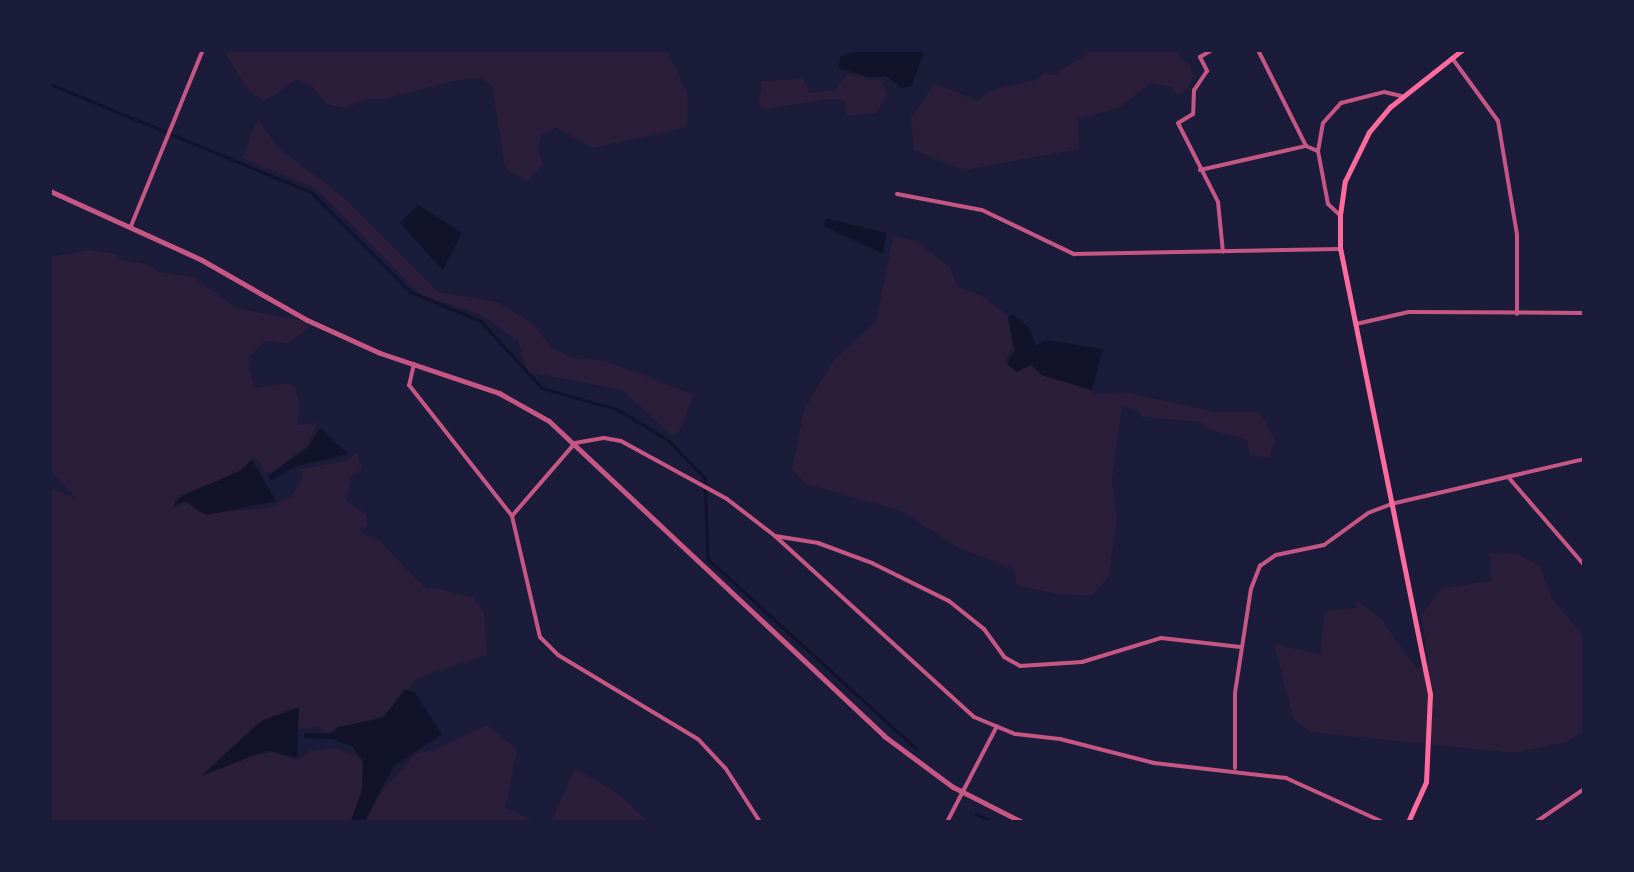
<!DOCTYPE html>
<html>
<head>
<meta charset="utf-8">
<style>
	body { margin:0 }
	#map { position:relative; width:1634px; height:872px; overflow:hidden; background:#1b1b3a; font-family:"PT Sans",sans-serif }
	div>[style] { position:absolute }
	.green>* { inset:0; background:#2a1e3b }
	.water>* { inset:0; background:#12122b }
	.stream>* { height:2.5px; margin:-1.25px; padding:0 1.25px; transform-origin:1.25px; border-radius:1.25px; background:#12122b }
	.minor>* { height:4px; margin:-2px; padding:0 2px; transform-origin:2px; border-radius:2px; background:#c65784 }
	.tertiary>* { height:5px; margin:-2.5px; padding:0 2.5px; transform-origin:2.5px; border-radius:2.5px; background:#c65784 }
	.secondary>* { height:5px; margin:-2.5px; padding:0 2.5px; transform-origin:2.5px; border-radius:2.5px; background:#ff6b9d }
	span { translate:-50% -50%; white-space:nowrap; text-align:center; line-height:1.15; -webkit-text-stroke:10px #1b1b3a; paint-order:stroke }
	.frame { position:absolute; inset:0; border:52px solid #1b1b3a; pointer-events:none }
</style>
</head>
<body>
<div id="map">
	<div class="green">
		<i style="clip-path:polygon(223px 50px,667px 50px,687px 93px,687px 127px,593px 148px,556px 128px,541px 135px,538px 148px,543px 164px,526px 181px,505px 168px,492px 86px,481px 78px,453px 81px,385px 99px,369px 99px,345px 108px,326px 104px,312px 86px,298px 79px,265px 101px,249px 91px)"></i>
		<i style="clip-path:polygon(1092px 50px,1173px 50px,1191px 67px,1193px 77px,1188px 89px,1178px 95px,1172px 87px,1150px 83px,1119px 108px,1078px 119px,1079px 149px,964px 170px,914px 150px,911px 118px,935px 83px,977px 101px,989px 91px,1036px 80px,1044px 73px,1054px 75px)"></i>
		<i style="clip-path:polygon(847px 75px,882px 81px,887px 95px,876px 113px,846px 116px,845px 100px,829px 99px,765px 109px,759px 103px,762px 81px,803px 79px,810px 93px,834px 90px)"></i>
		<i style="clip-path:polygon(258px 119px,278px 148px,341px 195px,438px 292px,498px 302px,533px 324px,552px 348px,573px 358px,606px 361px,694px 395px,679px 432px,672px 436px,622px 390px,528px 372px,518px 341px,479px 314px,421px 295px,315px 188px,242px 158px)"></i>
		<i style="clip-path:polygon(893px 236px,917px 241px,950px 268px,958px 287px,982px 296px,1008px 316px,1012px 348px,1005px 361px,1016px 372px,1031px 364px,1042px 373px,1098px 394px,1128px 393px,1216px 412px,1259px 412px,1276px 441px,1269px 457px,1250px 456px,1247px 440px,1205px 428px,1203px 422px,1142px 417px,1138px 410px,1122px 406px,1112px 479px,1117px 518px,1109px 576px,1092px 596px,1057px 594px,1016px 585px,1014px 569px,959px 548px,901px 511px,806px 484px,792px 469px,804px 409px,833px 361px,876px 321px)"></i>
		<i style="clip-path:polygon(89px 250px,117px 254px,121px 260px,147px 264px,159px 272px,193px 277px,236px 308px,304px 321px,309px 327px,287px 344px,265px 341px,250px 356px,249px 366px,255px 388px,289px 383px,295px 388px,300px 405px,298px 425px,318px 423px,307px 446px,272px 472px,264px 472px,260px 462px,252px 457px,240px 475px,197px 488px,176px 499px,172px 508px,186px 502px,201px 513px,268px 508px,292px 496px,302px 478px,301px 469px,348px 461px,356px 452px,363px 469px,352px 475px,346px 501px,366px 514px,367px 526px,360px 529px,364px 535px,378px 539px,426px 589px,438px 588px,473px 598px,484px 612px,487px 655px,418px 678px,383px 716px,328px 732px,317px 727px,302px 729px,242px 758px,272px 752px,298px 760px,310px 751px,335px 748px,357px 755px,370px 775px,350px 822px,50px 822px,50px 488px,75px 498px,50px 469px,50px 257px)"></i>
		<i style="clip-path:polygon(1490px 553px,1519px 554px,1539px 566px,1552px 598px,1584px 637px,1584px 731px,1567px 742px,1513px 753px,1311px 732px,1294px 720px,1274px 644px,1320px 654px,1325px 611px,1356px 608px,1357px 600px,1381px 619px,1417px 669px,1429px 664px,1421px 615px,1442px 588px,1491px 581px)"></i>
		<i style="clip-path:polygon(487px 725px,517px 749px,505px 808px,537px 822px,365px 822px,382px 791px,417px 753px,434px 750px)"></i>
		<i style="clip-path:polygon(575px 768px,620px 795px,648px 822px,551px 822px)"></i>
	</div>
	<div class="water">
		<i style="clip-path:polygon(857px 50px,923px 50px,923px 54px,912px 86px,902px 88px,886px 76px,868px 77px,839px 68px,840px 57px)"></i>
		<i style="clip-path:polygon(418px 205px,462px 233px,443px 270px,400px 223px)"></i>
		<i style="clip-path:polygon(826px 218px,886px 233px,883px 254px,824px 226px)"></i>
		<i style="clip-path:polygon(1012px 314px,1029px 328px,1036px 346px,1045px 340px,1103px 349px,1092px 390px,1041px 375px,1031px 365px,1017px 372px,1007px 364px,1015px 350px,1008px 318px)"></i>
		<i style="clip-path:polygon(320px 428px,348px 454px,294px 467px,271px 481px,268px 476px,308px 448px)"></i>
		<i style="clip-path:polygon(252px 460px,276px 501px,206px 515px,186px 501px,173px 506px,182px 496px,240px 471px)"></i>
		<i style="clip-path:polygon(405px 689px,415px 693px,442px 734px,394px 766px,364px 822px,351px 822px,362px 789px,363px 761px,352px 746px,332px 739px,304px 738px,304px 733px,331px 734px,338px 727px,383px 718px)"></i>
		<i style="clip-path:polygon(299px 707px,297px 758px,268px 750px,201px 776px,261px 721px)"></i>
	</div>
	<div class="stream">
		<i style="left:50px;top:84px;width:282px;rotate:22.5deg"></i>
		<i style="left:311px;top:192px;width:141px;rotate:45deg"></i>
		<i style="left:411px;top:292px;width:76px;rotate:22.5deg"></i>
		<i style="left:481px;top:321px;width:91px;rotate:47.7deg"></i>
		<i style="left:542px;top:388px;width:78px;rotate:15.6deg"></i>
		<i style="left:617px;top:409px;width:60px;rotate:31.3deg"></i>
		<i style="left:668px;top:440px;width:53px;rotate:45.8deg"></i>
		<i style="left:705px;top:478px;width:81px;rotate:87.9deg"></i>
		<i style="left:708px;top:559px;width:282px;rotate:42.3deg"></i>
		<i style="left:976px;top:814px;width:20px;rotate:24deg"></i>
	</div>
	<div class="minor">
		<i style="left:1212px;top:50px;width:14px;rotate:150deg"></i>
		<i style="left:1200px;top:57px;width:16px;rotate:63deg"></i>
		<i style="left:1207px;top:71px;width:23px;rotate:124deg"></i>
		<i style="left:1194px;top:90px;width:24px;rotate:92deg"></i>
		<i style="left:1193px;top:114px;width:17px;rotate:149deg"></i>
		<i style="left:1178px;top:123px;width:89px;rotate:63.1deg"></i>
		<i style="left:1218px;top:202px;width:50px;rotate:84.3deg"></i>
		<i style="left:1258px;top:50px;width:107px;rotate:63.4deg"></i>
		<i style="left:1306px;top:146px;width:13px;rotate:23deg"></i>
		<i style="left:1318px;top:151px;width:54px;rotate:79.3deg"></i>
		<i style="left:1328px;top:204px;width:16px;rotate:43deg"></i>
		<i style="left:1452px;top:58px;width:78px;rotate:53.9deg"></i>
		<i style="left:1498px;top:121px;width:116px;rotate:80.5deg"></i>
		<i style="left:1517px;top:235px;width:79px;rotate:90deg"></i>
		<i style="left:1318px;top:151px;width:28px;rotate:-80deg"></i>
		<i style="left:1323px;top:123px;width:27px;rotate:-48deg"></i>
		<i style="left:1341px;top:103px;width:44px;rotate:-14.3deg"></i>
		<i style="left:1384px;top:92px;width:18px;rotate:13deg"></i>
		<i style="left:1200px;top:170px;width:109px;rotate:-12.8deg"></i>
		<i style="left:897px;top:194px;width:86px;rotate:10.7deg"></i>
		<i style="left:982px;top:210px;width:102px;rotate:25.6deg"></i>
		<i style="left:1074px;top:254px;width:266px;rotate:-1.1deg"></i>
		<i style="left:131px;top:226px;width:190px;rotate:-67.8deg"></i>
		<i style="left:1356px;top:324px;width:54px;rotate:-12.8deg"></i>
		<i style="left:1409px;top:312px;width:175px;rotate:0.3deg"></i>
		<i style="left:414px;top:364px;width:22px;rotate:103deg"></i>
		<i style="left:409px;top:385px;width:167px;rotate:51.8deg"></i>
		<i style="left:512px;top:516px;width:124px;rotate:77deg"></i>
		<i style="left:540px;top:637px;width:25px;rotate:45deg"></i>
		<i style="left:558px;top:655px;width:163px;rotate:31deg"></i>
		<i style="left:698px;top:739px;width:41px;rotate:47deg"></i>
		<i style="left:726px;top:769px;width:63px;rotate:57.3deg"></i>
		<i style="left:1509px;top:478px;width:115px;rotate:49.2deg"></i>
		<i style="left:512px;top:516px;width:96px;rotate:-49.2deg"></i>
		<i style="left:575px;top:443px;width:29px;rotate:-10deg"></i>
		<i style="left:604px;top:438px;width:17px;rotate:10deg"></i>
		<i style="left:621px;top:441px;width:121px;rotate:28.7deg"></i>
		<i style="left:727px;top:499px;width:61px;rotate:37.6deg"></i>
		<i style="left:775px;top:536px;width:269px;rotate:42.3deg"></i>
		<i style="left:974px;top:717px;width:44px;rotate:22.5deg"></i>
		<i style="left:1015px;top:734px;width:45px;rotate:6.3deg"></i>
		<i style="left:1060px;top:739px;width:97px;rotate:14.3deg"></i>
		<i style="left:1154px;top:763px;width:133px;rotate:6.5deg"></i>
		<i style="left:1286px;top:778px;width:107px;rotate:24.4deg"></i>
		<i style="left:775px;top:536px;width:44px;rotate:9.2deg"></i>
		<i style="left:818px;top:543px;width:58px;rotate:20.3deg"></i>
		<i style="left:872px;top:563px;width:86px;rotate:26.3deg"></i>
		<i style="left:949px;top:601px;width:45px;rotate:38.7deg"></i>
		<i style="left:984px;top:629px;width:34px;rotate:54deg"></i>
		<i style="left:1004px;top:657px;width:18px;rotate:29deg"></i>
		<i style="left:1020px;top:666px;width:62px;rotate:-3.7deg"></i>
		<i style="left:1082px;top:662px;width:83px;rotate:-16.9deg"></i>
		<i style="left:1161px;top:638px;width:80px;rotate:6.5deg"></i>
		<i style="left:1235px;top:768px;width:75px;rotate:-90deg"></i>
		<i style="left:1235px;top:693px;width:105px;rotate:-81.3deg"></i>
		<i style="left:1251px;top:589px;width:25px;rotate:-69deg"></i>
		<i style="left:1260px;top:566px;width:19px;rotate:-35deg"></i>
		<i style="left:1276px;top:555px;width:49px;rotate:-11.8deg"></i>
		<i style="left:1324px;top:545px;width:54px;rotate:-36deg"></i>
		<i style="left:1368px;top:513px;width:25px;rotate:-21deg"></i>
		<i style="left:1391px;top:504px;width:198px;rotate:-13.1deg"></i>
		<i style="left:947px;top:822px;width:108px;rotate:-62.5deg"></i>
		<i style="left:1536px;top:822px;width:58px;rotate:-34.5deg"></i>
	</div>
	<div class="tertiary">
		<i style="left:50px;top:191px;width:165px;rotate:24.4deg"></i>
		<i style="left:200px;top:259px;width:123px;rotate:29.7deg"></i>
		<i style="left:307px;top:320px;width:80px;rotate:24.3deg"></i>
		<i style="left:380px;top:353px;width:126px;rotate:18.6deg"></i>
		<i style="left:499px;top:393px;width:57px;rotate:29.2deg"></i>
		<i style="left:549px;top:421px;width:460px;rotate:43.2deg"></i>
		<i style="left:884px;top:736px;width:86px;rotate:36.5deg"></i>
		<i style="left:953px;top:787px;width:77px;rotate:26.9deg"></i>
	</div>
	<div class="secondary">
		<i style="left:1408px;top:822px;width:44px;rotate:-65.8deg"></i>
		<i style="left:1426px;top:782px;width:88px;rotate:-87.4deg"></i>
		<i style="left:1430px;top:694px;width:454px;rotate:-101.4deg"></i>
		<i style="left:1340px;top:249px;width:34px;rotate:-90deg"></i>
		<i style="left:1340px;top:215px;width:34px;rotate:-82deg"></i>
		<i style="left:1345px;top:181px;width:55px;rotate:-63.9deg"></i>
		<i style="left:1369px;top:132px;width:33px;rotate:-50deg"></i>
		<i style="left:1390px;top:107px;width:92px;rotate:-38.4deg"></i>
	</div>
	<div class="frame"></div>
</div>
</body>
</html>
